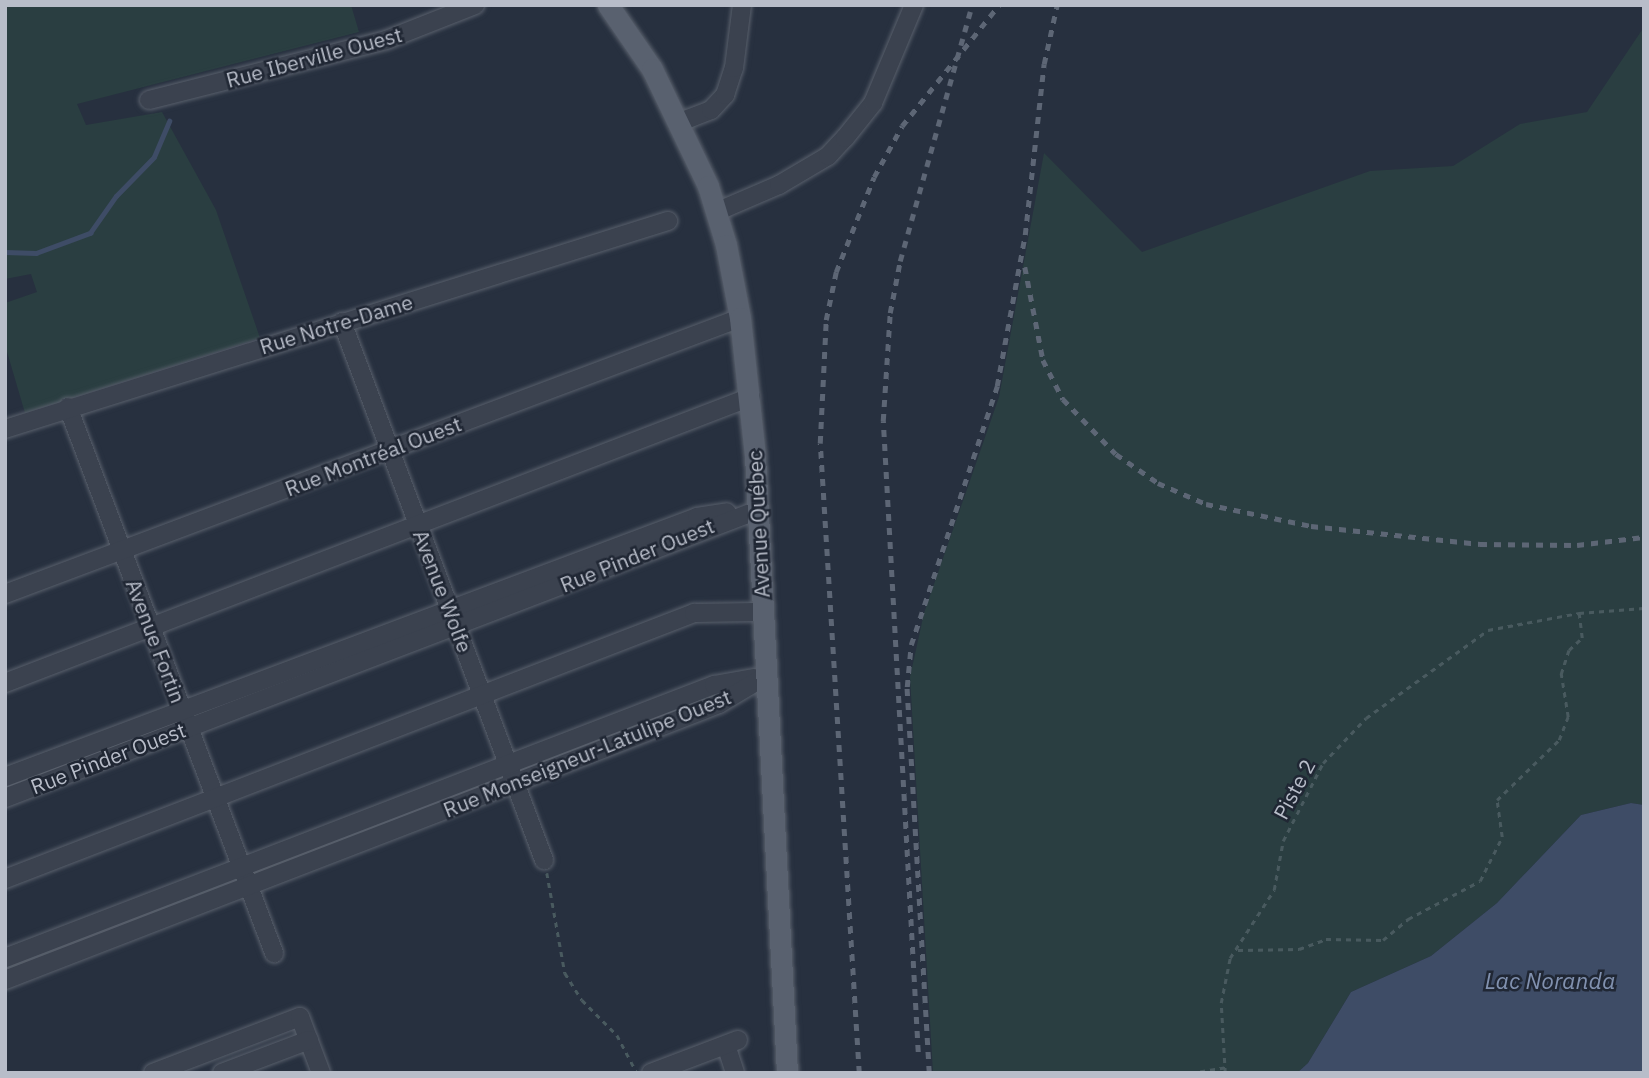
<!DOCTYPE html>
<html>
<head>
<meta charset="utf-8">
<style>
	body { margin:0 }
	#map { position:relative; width:1649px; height:1078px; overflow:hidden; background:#27303f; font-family:"IBM Plex Sans",sans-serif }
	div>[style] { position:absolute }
	.green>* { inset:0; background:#2a3e41 }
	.water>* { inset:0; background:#3e4c66 }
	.stream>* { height:4.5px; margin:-2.25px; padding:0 2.25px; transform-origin:2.25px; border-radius:2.25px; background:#3e4c66 }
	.path>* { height:2.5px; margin-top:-1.25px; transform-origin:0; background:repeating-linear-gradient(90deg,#495a5f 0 5px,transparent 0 10px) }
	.roads { filter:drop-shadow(0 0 2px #59606c) drop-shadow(0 0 2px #59606c) }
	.minor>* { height:18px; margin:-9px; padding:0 9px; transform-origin:9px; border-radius:9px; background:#3b424f }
	.major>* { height:21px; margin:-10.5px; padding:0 10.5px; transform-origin:10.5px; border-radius:10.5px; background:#59616f }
	.rail>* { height:4.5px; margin-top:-2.25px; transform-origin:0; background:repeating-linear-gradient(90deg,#5d6675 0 7px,transparent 0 14px) }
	span { translate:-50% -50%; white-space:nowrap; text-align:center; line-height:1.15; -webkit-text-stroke:5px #202734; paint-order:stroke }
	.street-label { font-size:21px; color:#b8bdc9 }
	.water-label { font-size:23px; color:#8191af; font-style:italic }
	.frame { position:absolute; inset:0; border:7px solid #b8bdc9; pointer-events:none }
</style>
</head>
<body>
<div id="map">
	<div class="green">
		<i style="clip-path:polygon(5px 5px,351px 5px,359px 32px,77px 104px,86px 125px,162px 112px,216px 210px,260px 338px,25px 413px,5px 345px,5px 303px,37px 292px,31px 274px,5px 279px)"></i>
		<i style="clip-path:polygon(1644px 27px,1644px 805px,1631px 803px,1581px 815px,1497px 903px,1431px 956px,1351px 992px,1308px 1063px,1297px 1073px,933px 1073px,910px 677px,924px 613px,999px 397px,1044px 153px,1142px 252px,1370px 171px,1453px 166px,1520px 124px,1587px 112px)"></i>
	</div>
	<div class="water">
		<i style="clip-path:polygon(1631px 803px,1644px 805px,1644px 1073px,1297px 1073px,1308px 1063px,1351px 992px,1431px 956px,1497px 903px,1581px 815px)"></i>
	</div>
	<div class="stream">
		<i style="left:5px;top:252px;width:31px;rotate:2deg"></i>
		<i style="left:36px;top:253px;width:58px;rotate:-20.3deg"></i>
		<i style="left:90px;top:233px;width:45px;rotate:-54.9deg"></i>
		<i style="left:116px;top:196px;width:54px;rotate:-45.7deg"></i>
		<i style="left:154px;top:157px;width:39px;rotate:-67deg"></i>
	</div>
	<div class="path">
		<i style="left:547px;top:873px;width:102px;rotate:79.8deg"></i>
		<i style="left:565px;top:973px;width:32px;rotate:58deg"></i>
		<i style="left:582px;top:1000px;width:49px;rotate:45deg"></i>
		<i style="left:617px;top:1035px;width:41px;rotate:62.2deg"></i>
		<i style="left:1238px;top:950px;width:61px;rotate:-0.9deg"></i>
		<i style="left:1299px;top:949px;width:29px;rotate:-20deg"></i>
		<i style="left:1326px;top:939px;width:57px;rotate:1deg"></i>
		<i style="left:1383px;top:940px;width:33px;rotate:-40deg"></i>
		<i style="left:1408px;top:919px;width:81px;rotate:-27.8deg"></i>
		<i style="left:1480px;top:881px;width:49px;rotate:-63.4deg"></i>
		<i style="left:1502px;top:837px;width:37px;rotate:-98deg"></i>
		<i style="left:1497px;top:800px;width:86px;rotate:-44.1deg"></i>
		<i style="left:1559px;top:740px;width:25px;rotate:-69deg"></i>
		<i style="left:1568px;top:717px;width:44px;rotate:-99.2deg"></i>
		<i style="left:1561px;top:674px;width:25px;rotate:-72deg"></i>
		<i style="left:1569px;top:650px;width:18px;rotate:-43deg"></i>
		<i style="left:1582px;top:638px;width:25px;rotate:-97deg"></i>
		<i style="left:1190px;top:1073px;width:38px;rotate:-9deg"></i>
		<i style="left:1225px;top:1073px;width:70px;rotate:-93.3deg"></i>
		<i style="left:1221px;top:1003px;width:46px;rotate:-78.7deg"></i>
		<i style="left:1230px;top:958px;width:81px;rotate:-57.1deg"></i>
		<i style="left:1274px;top:890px;width:50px;rotate:-79.6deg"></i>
		<i style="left:1283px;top:841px;width:88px;rotate:-62.9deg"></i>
		<i style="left:1323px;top:763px;width:62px;rotate:-46.3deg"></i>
		<i style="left:1366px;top:718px;width:150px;rotate:-35.8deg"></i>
		<i style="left:1488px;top:630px;width:93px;rotate:-10.6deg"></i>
		<i style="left:1579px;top:613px;width:65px;rotate:-4.4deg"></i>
	</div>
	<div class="roads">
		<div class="minor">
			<i style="left:149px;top:100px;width:244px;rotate:-14.2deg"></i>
			<i style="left:386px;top:40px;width:96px;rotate:-21.5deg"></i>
			<i style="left:680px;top:122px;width:33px;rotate:-21deg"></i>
			<i style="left:711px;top:110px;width:21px;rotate:-47deg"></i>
			<i style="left:725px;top:95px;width:28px;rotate:-72deg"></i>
			<i style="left:734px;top:68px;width:64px;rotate:-82.8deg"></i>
			<i style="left:716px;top:212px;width:69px;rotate:-23.2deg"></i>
			<i style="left:779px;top:185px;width:57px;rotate:-30.6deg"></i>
			<i style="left:828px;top:156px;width:25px;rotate:-47deg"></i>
			<i style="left:845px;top:138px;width:45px;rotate:-51.3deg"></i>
			<i style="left:873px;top:103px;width:106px;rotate:-67.3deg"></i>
			<i style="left:342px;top:322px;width:575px;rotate:69.42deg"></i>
			<i style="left:68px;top:407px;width:584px;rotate:69.33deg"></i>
			<i style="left:5px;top:429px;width:695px;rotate:-17.42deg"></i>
			<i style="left:5px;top:594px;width:785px;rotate:-20.58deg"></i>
			<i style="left:5px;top:683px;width:799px;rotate:-20.98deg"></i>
			<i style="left:5px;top:777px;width:739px;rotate:-20.59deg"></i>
			<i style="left:697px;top:517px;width:30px;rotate:-9deg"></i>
			<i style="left:5px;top:798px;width:806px;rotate:-20.93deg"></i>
			<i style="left:5px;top:879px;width:739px;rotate:-21.11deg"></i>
			<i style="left:694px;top:613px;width:68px;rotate:-0.8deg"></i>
			<i style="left:5px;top:958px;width:760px;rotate:-21.06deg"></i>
			<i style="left:714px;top:685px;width:40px;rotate:-10deg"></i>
			<i style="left:5px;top:980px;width:765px;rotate:-21.13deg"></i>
			<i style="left:719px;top:704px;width:52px;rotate:-31deg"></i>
			<i style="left:726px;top:1045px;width:29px;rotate:72deg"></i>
			<i style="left:153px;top:1073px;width:157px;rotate:-20.9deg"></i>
			<i style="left:300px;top:1017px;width:60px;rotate:69.4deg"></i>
			<i style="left:222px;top:1073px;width:93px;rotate:-20.8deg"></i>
			<i style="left:651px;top:1073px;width:93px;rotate:-20.8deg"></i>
		</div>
		<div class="major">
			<i style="left:608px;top:5px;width:78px;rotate:55.5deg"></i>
			<i style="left:652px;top:69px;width:130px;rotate:64.4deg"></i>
			<i style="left:708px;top:186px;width:62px;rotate:73deg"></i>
			<i style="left:726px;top:245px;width:74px;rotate:79.1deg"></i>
			<i style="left:740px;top:318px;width:139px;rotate:83.8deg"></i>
			<i style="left:755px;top:456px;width:618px;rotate:87.03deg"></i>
		</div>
	</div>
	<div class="rail">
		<i style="left:1025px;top:267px;width:95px;rotate:79deg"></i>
		<i style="left:1043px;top:360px;width:44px;rotate:62.9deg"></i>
		<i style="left:1063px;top:399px;width:76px;rotate:46.1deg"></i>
		<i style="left:1116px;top:454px;width:51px;rotate:34.6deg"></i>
		<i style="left:1158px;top:483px;width:52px;rotate:23.6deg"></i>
		<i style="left:1206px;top:504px;width:107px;rotate:11.8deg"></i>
		<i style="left:1311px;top:526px;width:170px;rotate:6.1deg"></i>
		<i style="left:1480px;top:544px;width:97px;rotate:0.6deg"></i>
		<i style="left:1577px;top:545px;width:67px;rotate:-6.8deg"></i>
		<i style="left:918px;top:1052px;width:632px;rotate:-93.17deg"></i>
		<i style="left:883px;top:421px;width:108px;rotate:-86.3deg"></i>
		<i style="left:890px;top:313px;width:53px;rotate:-79.1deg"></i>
		<i style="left:900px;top:261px;width:266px;rotate:-74.3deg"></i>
		<i style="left:859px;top:1073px;width:631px;rotate:-93.54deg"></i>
		<i style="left:820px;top:443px;width:123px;rotate:-87.2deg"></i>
		<i style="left:826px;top:320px;width:49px;rotate:-78.2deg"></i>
		<i style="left:836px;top:272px;width:102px;rotate:-68.2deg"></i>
		<i style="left:874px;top:177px;width:58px;rotate:-61.2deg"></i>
		<i style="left:902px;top:126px;width:155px;rotate:-51.3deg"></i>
		<i style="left:929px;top:1073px;width:387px;rotate:-93.3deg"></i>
		<i style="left:907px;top:687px;width:42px;rotate:-84.6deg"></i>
		<i style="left:911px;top:645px;width:273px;rotate:-71.6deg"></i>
		<i style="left:997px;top:386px;width:154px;rotate:-79.5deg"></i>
		<i style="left:1025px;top:235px;width:172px;rotate:-83.7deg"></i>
		<i style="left:1044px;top:64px;width:60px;rotate:-77.6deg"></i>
	</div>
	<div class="street-label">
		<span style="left:314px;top:57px;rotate:-15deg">Rue Iberville Ouest</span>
		<span style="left:336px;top:324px;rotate:-17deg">Rue Notre-Dame</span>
		<span style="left:373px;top:456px;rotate:-21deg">Rue Montréal Ouest</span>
		<span style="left:758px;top:524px;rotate:-93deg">Avenue Québec</span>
		<span style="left:637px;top:555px;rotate:-22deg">Rue Pinder Ouest</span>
		<span style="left:443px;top:591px;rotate:69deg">Avenue Wolfe</span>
		<span style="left:156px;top:641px;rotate:69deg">Avenue Fortin</span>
		<span style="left:587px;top:753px;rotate:-22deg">Rue Monseigneur-Latulipe Ouest</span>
		<span style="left:108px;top:758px;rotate:-21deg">Rue Pinder Ouest</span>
		<span style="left:1294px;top:789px;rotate:-62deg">Piste 2</span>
	</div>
	<div class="water-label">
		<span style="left:1550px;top:980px">Lac Noranda</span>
	</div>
	<div class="frame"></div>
</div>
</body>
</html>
